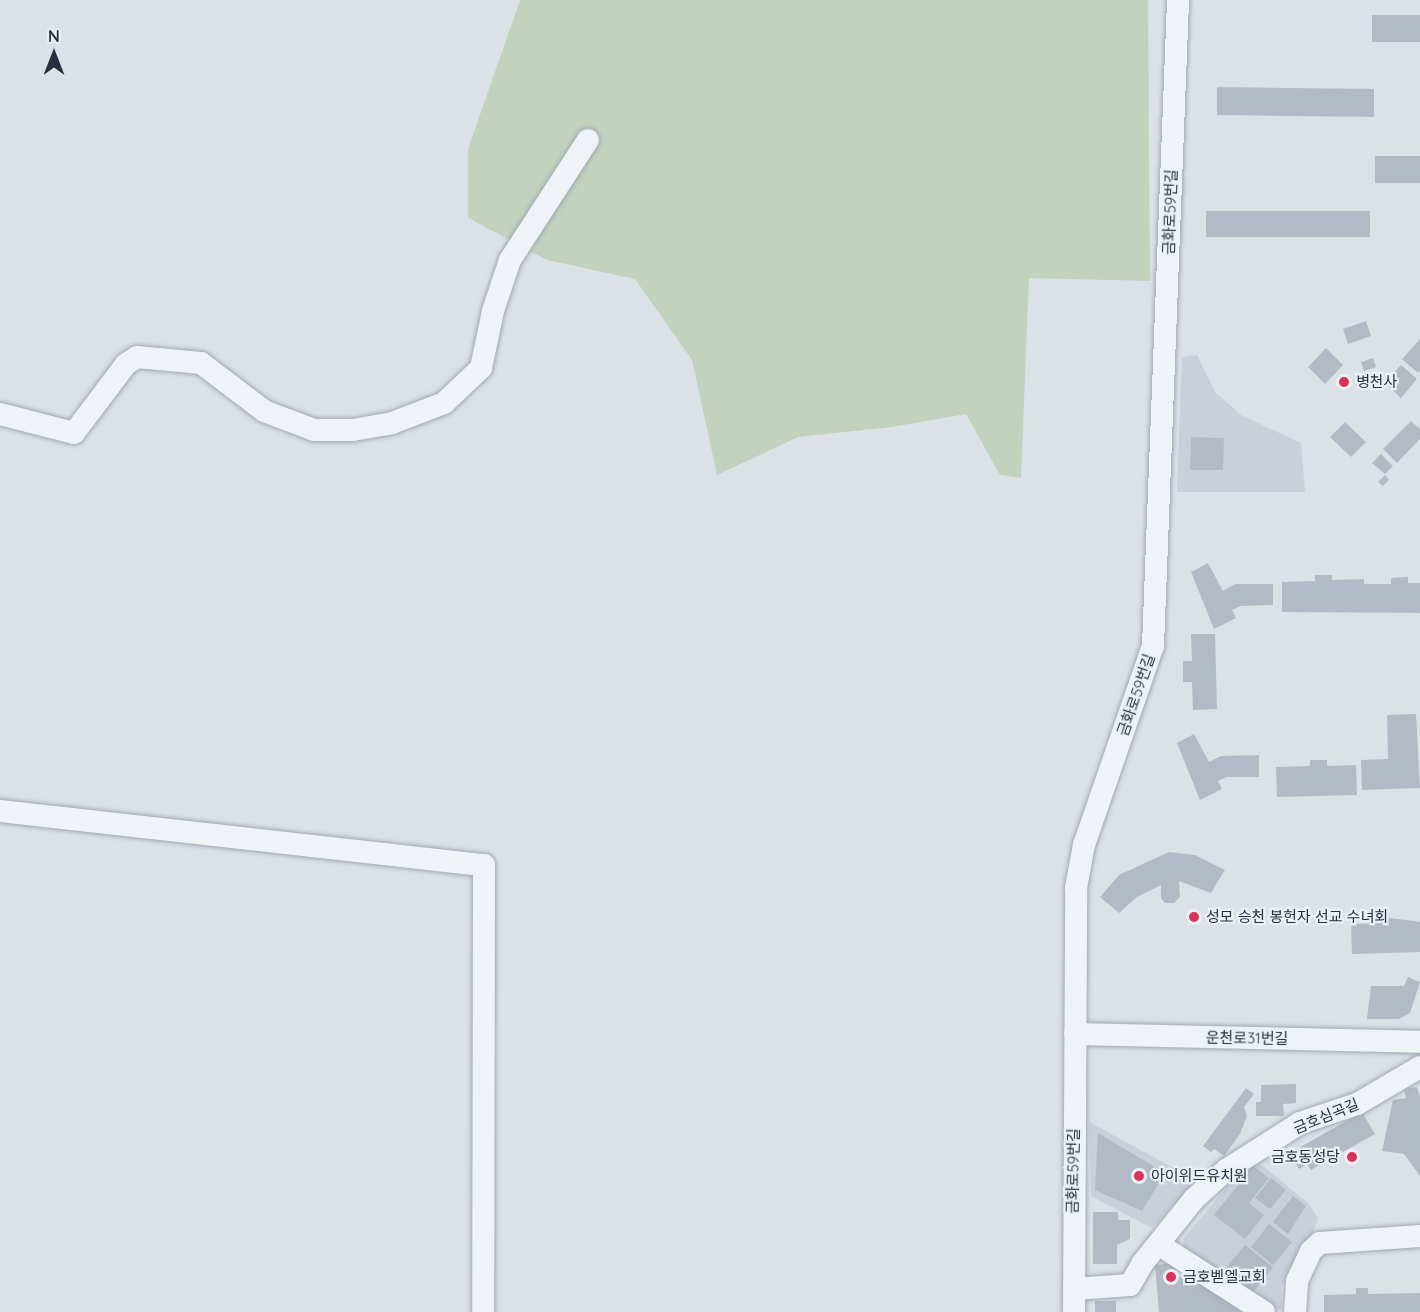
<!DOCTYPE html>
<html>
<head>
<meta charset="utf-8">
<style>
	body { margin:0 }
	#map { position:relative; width:1420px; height:1312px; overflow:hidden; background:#dce1e8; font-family:Quicksand,"Noto Sans KR",sans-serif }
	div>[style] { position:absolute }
	.built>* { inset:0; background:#c9d0da }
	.green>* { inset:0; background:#c3d2bc }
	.building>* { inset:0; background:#b2bbc5 }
	.roads { filter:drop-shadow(0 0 2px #a1a8b2) drop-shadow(0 0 2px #a1a8b2) }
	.minor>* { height:22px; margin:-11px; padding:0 11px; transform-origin:11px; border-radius:11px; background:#eff2f6 }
	.dots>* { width:16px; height:16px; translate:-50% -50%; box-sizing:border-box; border:3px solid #ebf0f5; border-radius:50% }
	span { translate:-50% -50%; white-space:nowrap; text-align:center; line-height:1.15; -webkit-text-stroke:4.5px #ebf0f5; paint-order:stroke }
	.street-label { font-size:15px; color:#24303f }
	.poi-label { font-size:15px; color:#24303f }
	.left { translate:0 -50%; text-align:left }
	.right { translate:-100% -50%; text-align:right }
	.north { position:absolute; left:24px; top:24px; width:60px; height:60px; -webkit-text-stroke:4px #ebf0f5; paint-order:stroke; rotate:0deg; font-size:16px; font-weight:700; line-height:24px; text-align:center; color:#24303f }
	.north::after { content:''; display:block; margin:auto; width:21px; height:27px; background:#24303f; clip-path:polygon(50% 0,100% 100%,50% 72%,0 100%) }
</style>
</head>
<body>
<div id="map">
	<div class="built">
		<i style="clip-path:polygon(1197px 355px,1215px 392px,1241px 415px,1301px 443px,1305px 492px,1177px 492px,1182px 357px)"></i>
		<i style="clip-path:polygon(1089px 1122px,1196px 1180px,1152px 1228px,1091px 1196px)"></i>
		<i style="clip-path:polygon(1257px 1161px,1309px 1204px,1318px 1218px,1313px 1234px,1281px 1287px,1282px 1309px,1276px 1310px,1184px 1247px,1183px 1239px,1247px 1163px)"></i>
	</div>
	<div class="green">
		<i style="clip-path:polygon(520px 0,1148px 0,1150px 281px,1029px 278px,1021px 478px,1000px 475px,966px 414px,892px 427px,798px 437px,717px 475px,692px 360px,635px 279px,547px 260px,468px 218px,468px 149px)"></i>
	</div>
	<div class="building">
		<i style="clip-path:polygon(1372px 15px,1420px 15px,1420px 42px,1372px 42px)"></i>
		<i style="clip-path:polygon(1217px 87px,1374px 89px,1374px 117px,1217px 115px)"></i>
		<i style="clip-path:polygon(1375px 156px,1420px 156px,1420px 183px,1375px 183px)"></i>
		<i style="clip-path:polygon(1206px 211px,1370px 211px,1370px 237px,1206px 237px)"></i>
		<i style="clip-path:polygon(1366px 321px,1371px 336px,1348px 344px,1343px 329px)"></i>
		<i style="clip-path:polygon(1420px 339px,1420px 371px,1418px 373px,1402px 359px)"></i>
		<i style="clip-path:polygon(1326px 348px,1343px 365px,1325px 384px,1308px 367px)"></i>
		<i style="clip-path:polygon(1373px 358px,1376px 367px,1364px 371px,1361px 362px)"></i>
		<i style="clip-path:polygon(1401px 365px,1417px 379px,1401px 398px,1385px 383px)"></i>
		<i style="clip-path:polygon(1411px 421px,1420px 429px,1420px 439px,1397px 463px,1383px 449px)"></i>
		<i style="clip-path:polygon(1345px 422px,1366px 442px,1351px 457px,1330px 437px)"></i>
		<i style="clip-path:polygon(1191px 437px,1224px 438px,1223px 470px,1190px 470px)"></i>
		<i style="clip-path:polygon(1381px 454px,1393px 466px,1385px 474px,1372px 463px)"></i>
		<i style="clip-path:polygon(1385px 475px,1389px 480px,1383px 486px,1378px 482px)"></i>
		<i style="clip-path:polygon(1208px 563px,1223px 591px,1235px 584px,1273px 584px,1273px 605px,1241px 606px,1232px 610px,1236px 618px,1214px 629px,1191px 572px)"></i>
		<i style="clip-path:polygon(1315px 575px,1332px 575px,1332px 580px,1364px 579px,1364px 584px,1391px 584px,1391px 578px,1408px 577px,1408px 583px,1420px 583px,1420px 613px,1282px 612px,1282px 582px,1315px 581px)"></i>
		<i style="clip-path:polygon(1191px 634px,1215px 634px,1217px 709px,1193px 710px,1192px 682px,1183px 682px,1183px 661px,1192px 661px)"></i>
		<i style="clip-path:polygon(1416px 714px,1420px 788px,1362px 790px,1361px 760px,1388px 759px,1387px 715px)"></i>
		<i style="clip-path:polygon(1194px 734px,1209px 762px,1221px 756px,1259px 755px,1259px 777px,1227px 777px,1218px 781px,1222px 789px,1200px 800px,1177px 743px)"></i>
		<i style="clip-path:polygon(1310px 760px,1327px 760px,1327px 766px,1356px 765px,1357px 795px,1277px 797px,1276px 767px,1310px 766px)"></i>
		<i style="clip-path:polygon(1169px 852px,1195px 855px,1225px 870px,1211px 893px,1179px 881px,1180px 897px,1174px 903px,1165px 903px,1161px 898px,1161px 885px,1137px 897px,1119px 913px,1100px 897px,1119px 875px)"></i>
		<i style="clip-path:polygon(1384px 917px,1420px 922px,1420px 952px,1352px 954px,1351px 924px,1385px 923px)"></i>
		<i style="clip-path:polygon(1408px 977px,1420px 982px,1410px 1013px,1399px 1019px,1367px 1019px,1371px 986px,1404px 986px)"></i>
		<i style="clip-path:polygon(1296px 1084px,1296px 1103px,1283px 1104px,1284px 1116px,1256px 1116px,1256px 1102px,1261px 1102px,1261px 1085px)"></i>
		<i style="clip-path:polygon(1417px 1087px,1420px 1097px,1420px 1176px,1404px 1154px,1382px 1151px,1393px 1100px,1406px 1098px,1404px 1089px)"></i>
		<i style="clip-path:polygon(1246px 1088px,1254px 1094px,1244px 1107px,1247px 1116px,1240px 1134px,1224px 1156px,1214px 1149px,1211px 1152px,1203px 1146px)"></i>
		<i style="clip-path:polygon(1362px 1112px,1375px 1134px,1311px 1170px,1307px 1164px,1299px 1169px,1290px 1153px)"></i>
		<i style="clip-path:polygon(1098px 1133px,1165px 1173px,1142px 1211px,1095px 1190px)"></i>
		<i style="clip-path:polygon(1253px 1166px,1269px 1178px,1249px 1203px,1264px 1215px,1245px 1239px,1214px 1215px)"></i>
		<i style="clip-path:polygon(1271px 1178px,1286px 1190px,1270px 1209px,1255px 1198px)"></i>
		<i style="clip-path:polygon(1293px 1196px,1306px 1206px,1288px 1234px,1273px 1222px)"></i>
		<i style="clip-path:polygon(1093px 1212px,1118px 1212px,1118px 1220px,1130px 1220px,1130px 1239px,1117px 1245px,1117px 1264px,1093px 1264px)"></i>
		<i style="clip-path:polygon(1269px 1224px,1292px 1242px,1273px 1265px,1251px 1247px)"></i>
		<i style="clip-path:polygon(1245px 1245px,1273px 1267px,1253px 1292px,1225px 1269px)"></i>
		<i style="clip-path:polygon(1175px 1263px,1176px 1277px,1195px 1276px,1241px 1312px,1159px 1312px,1155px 1265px)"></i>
		<i style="clip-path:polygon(1356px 1288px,1368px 1288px,1368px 1294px,1420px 1293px,1420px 1312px,1324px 1312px,1324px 1295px,1356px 1294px)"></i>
		<i style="clip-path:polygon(1095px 1301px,1116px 1301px,1116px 1312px,1095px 1312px)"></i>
	</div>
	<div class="roads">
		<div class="minor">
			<i style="left:0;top:414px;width:76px;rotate:14.4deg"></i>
			<i style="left:74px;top:433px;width:86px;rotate:-53deg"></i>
			<i style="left:126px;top:364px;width:13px;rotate:-32deg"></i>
			<i style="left:137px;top:357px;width:64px;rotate:5.4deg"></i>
			<i style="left:201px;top:363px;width:79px;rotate:37.3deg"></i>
			<i style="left:264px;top:411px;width:53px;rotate:20.8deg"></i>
			<i style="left:314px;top:430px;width:39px"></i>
			<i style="left:353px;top:430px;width:40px;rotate:-10deg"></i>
			<i style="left:392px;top:423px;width:56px;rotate:-21deg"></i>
			<i style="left:444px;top:403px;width:51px;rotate:-43.4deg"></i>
			<i style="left:481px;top:368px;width:58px;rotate:-78.1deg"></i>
			<i style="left:493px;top:311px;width:54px;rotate:-71.6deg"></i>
			<i style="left:510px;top:260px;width:143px;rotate:-57deg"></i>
			<i style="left:0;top:811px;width:487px;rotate:6.4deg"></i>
			<i style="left:484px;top:865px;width:447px;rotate:90.1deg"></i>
			<i style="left:1075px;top:1034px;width:345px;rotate:1.3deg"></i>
			<i style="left:1158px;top:1244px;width:126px;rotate:32.7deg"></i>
			<i style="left:1074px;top:1289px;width:56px;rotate:-4.1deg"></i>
			<i style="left:1130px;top:1285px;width:24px;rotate:-60deg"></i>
			<i style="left:1142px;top:1264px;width:83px;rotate:-51.3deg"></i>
			<i style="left:1194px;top:1199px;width:43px;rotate:-42.2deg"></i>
			<i style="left:1226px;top:1170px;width:88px;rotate:-32.4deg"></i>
			<i style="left:1300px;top:1123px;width:60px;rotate:-18.4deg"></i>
			<i style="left:1357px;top:1104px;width:73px;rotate:-30.4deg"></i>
			<i style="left:1074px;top:1312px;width:424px;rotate:-89.7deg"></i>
			<i style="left:1076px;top:888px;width:44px;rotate:-79.5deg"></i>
			<i style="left:1084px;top:845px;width:211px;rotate:-70.9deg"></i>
			<i style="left:1153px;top:646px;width:646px;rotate:-87.78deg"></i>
			<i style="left:1295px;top:1312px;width:31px;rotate:-86deg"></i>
			<i style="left:1297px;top:1281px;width:33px;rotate:-65deg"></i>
			<i style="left:1311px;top:1251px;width:12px;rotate:-42deg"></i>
			<i style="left:1320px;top:1243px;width:100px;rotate:-4deg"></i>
		</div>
	</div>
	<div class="dots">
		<i style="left:1344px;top:382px;background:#da3358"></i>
		<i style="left:1194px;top:917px;background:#da3358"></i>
		<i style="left:1352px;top:1157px;background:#da3358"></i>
		<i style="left:1139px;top:1176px;background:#da3358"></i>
		<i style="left:1171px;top:1277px;background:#da3358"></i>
	</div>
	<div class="street-label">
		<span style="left:1170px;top:212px;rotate:-88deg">금화로59번길</span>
		<span style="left:1136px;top:695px;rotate:-71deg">금화로59번길</span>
		<span style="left:1247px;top:1038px;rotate:1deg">운천로31번길</span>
		<span style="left:1326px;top:1116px;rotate:-22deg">금호심곡길</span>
		<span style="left:1073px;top:1171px;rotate:-89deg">금화로59번길</span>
	</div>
	<div class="poi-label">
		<span class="left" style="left:1356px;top:382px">병천사</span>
		<span class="left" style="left:1206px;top:917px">성모 승천 봉헌자 선교 수녀회</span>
		<span class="right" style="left:1340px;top:1157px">금호동성당</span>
		<span class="left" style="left:1151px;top:1176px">아이위드유치원</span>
		<span class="left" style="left:1183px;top:1277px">금호벧엘교회</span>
	</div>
	<div class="north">N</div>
</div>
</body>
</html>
